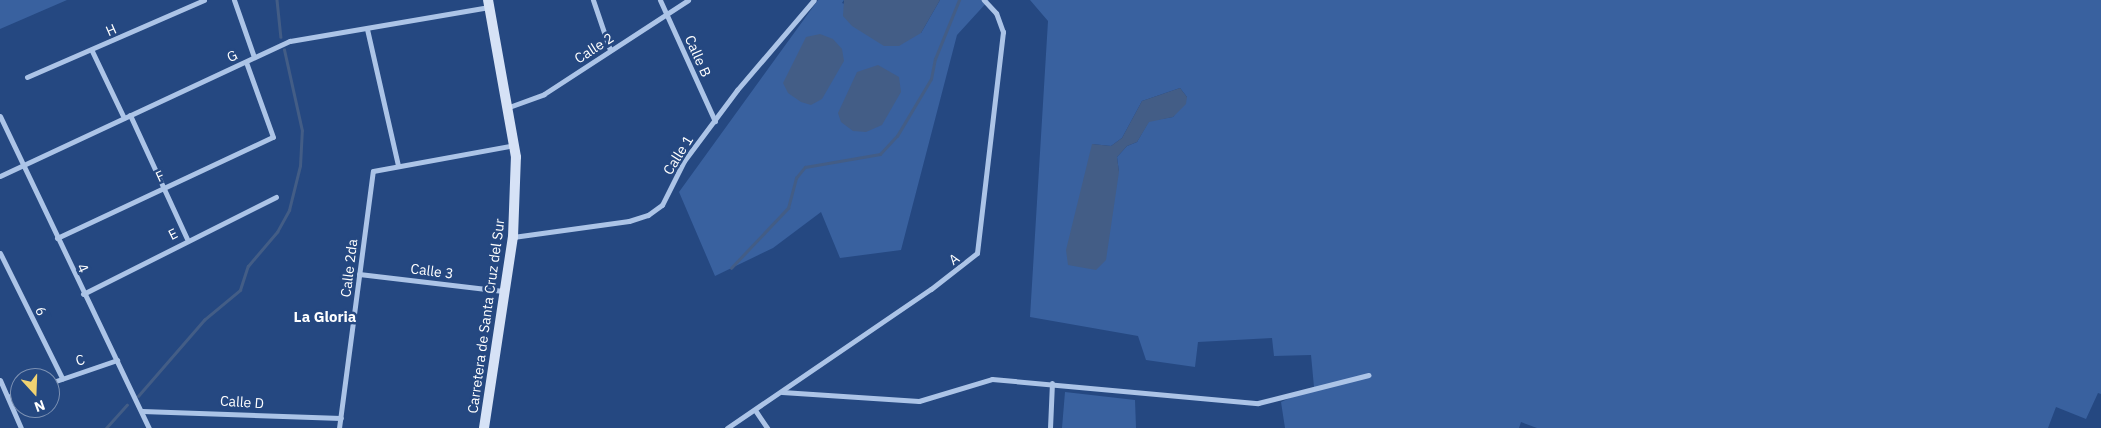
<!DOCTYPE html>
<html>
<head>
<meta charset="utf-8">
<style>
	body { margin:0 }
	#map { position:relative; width:2101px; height:428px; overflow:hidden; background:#254881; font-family:"IBM Plex Sans",sans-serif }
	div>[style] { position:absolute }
	.green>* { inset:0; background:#39619f }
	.water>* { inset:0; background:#435d86 }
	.stream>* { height:2.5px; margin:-1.25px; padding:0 1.25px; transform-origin:1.25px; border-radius:1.25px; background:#435d86 }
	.street>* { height:5px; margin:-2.5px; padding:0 2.5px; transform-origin:2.5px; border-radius:2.5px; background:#acc4e7 }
	.secondary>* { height:10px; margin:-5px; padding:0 5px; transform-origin:5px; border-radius:5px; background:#d6e2f6 }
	span { translate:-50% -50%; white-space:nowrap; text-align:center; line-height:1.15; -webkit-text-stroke:5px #254881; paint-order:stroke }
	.street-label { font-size:14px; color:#fff }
	.neighbourhood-label { font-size:15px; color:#fff; font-weight:700 }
	.north { position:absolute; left:10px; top:368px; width:50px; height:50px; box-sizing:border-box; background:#254881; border:1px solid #7c91b3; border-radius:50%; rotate:160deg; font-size:14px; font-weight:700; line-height:20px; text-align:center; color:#fff }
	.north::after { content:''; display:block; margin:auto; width:18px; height:22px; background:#f1d271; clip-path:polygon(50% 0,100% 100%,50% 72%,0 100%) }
</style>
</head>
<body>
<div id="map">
	<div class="green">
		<i style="clip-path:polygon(0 0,67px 0,0 29px)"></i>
		<i style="clip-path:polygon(818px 0,844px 0,842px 3px,921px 33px,940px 0,989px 0,957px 35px,901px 250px,840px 258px,821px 212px,773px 248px,715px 276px,679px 192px)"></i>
		<i style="clip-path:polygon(evenodd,1030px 0,2101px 0,2101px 394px,2098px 393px,2086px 419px,2056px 407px,2048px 428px,1537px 428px,1521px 422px,1519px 428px,1285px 428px,1281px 402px,1314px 387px,1311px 355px,1274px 356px,1272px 338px,1198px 342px,1195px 367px,1146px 360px,1138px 336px,1030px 317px,1048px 21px,1030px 0,1180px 88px,1187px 97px,1173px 117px,1149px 121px,1137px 142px,1127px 146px,1117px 157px,1119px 172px,1092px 144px,1111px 146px,1122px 138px,1142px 101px,1180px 88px)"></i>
		<i style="clip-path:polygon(1065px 392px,1135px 400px,1136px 428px,1062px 428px)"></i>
	</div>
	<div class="water">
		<i style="clip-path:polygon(844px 0,940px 0,921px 33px,899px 46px,884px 46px,852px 26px,843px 16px)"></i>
		<i style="clip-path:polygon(820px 34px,833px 39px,842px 49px,844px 61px,822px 99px,811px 105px,801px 102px,788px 93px,783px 83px,806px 37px)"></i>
		<i style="clip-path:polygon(878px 65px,899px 77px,901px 92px,882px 125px,866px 132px,853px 131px,841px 122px,838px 113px,857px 72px)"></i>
		<i style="clip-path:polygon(1180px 88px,1187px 97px,1186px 104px,1173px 117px,1149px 122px,1137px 142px,1127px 146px,1117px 157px,1119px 172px,1106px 260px,1096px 270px,1068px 265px,1066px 250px,1092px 144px,1111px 146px,1122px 138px,1142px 101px)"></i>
	</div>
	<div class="stream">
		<i style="left:277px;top:0;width:37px;rotate:84deg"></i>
		<i style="left:731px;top:268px;width:83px;rotate:-46.5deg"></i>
		<i style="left:788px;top:208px;width:31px;rotate:-75deg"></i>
		<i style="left:796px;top:178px;width:14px;rotate:-51deg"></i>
		<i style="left:805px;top:167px;width:76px;rotate:-9.8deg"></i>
		<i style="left:880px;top:154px;width:25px;rotate:-47deg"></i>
		<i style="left:897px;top:136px;width:66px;rotate:-59.2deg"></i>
		<i style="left:931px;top:79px;width:20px;rotate:-79deg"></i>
		<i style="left:935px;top:59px;width:64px;rotate:-67.9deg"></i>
		<i style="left:138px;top:396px;width:101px;rotate:-49deg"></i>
		<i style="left:204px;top:320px;width:47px;rotate:-39.8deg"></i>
		<i style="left:240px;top:290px;width:25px;rotate:-72deg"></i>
		<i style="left:248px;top:266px;width:45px;rotate:-49.5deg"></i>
		<i style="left:277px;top:232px;width:25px;rotate:-61deg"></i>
		<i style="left:289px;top:210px;width:45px;rotate:-76deg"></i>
		<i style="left:300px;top:166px;width:35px;rotate:-87deg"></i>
		<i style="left:302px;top:131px;width:83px;rotate:-102.5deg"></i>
		<i style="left:106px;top:428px;width:31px;rotate:-48deg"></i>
	</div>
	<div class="street">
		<i style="left:234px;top:0;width:60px;rotate:70.7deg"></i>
		<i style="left:593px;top:0;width:53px;rotate:71.2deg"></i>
		<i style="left:660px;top:0;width:133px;rotate:65.6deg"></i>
		<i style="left:367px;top:29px;width:139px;rotate:77.2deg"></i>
		<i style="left:92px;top:51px;width:74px;rotate:64.5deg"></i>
		<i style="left:27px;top:77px;width:193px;rotate:-23.5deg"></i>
		<i style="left:509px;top:107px;width:37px;rotate:-20deg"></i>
		<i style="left:544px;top:94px;width:172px;rotate:-33.1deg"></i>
		<i style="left:130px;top:115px;width:136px;rotate:65.3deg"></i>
		<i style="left:0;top:116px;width:346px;rotate:64.5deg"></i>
		<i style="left:0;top:176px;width:320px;rotate:-25deg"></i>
		<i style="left:290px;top:41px;width:202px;rotate:-9.7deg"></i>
		<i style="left:513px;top:237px;width:117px;rotate:-7.9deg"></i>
		<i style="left:629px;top:221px;width:20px;rotate:-18deg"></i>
		<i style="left:648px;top:215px;width:17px;rotate:-36deg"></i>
		<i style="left:662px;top:205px;width:49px;rotate:-63.4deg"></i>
		<i style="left:684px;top:161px;width:89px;rotate:-53.3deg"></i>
		<i style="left:737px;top:90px;width:118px;rotate:-49.5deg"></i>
		<i style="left:57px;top:238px;width:238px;rotate:-25.1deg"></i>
		<i style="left:273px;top:137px;width:80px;rotate:-109.8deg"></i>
		<i style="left:0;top:253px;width:140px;rotate:63.6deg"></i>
		<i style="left:359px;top:274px;width:145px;rotate:6.7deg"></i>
		<i style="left:83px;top:294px;width:216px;rotate:-26.7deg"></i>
		<i style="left:0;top:380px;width:52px;rotate:66.4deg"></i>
		<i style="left:50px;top:383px;width:71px;rotate:-18.9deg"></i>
		<i style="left:782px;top:392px;width:137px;rotate:3.8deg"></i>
		<i style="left:919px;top:401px;width:76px;rotate:-16.8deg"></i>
		<i style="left:992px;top:379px;width:267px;rotate:5.2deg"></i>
		<i style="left:1258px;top:403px;width:114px;rotate:-14.2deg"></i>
		<i style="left:8px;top:397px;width:13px;rotate:-18deg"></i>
		<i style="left:755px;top:410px;width:22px;rotate:56deg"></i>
		<i style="left:142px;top:411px;width:199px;rotate:2deg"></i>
		<i style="left:339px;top:428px;width:259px;rotate:-82.5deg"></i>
		<i style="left:373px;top:171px;width:143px;rotate:-10.4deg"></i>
		<i style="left:727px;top:428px;width:247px;rotate:-34.3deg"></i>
		<i style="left:931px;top:289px;width:58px;rotate:-38deg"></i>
		<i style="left:977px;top:253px;width:223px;rotate:-83.3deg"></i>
		<i style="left:1003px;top:32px;width:20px;rotate:-110deg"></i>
		<i style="left:996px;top:13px;width:18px;rotate:-133deg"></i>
		<i style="left:1050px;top:428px;width:45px;rotate:-87.5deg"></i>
	</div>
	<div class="secondary">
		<i style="left:484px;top:428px;width:193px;rotate:-81.4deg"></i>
		<i style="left:513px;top:237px;width:80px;rotate:-87.9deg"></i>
		<i style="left:516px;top:157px;width:159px;rotate:-100.1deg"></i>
	</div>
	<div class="street-label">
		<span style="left:111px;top:30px;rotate:-24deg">H</span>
		<span style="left:594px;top:48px;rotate:-33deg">Calle 2</span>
		<span style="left:232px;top:56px;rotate:-25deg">G</span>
		<span style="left:698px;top:56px;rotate:66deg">Calle B</span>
		<span style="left:678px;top:155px;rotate:-58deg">Calle 1</span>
		<span style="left:160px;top:176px;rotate:-25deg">F</span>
		<span style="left:173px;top:234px;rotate:-27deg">E</span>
		<span style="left:954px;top:259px;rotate:-36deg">A</span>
		<span style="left:83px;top:268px;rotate:65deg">4</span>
		<span style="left:349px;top:268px;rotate:-83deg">Calle 2da</span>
		<span style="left:432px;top:271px;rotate:7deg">Calle 3</span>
		<span style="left:41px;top:311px;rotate:64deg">6</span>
		<span style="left:486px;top:316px;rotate:-82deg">Carretera de Santa Cruz del Sur</span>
		<span style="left:80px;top:360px;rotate:-18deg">C</span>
		<span style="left:242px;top:402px;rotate:4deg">Calle D</span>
	</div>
	<div class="neighbourhood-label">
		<span style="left:325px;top:317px">La Gloria</span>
	</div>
	<div class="north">N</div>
</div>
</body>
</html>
